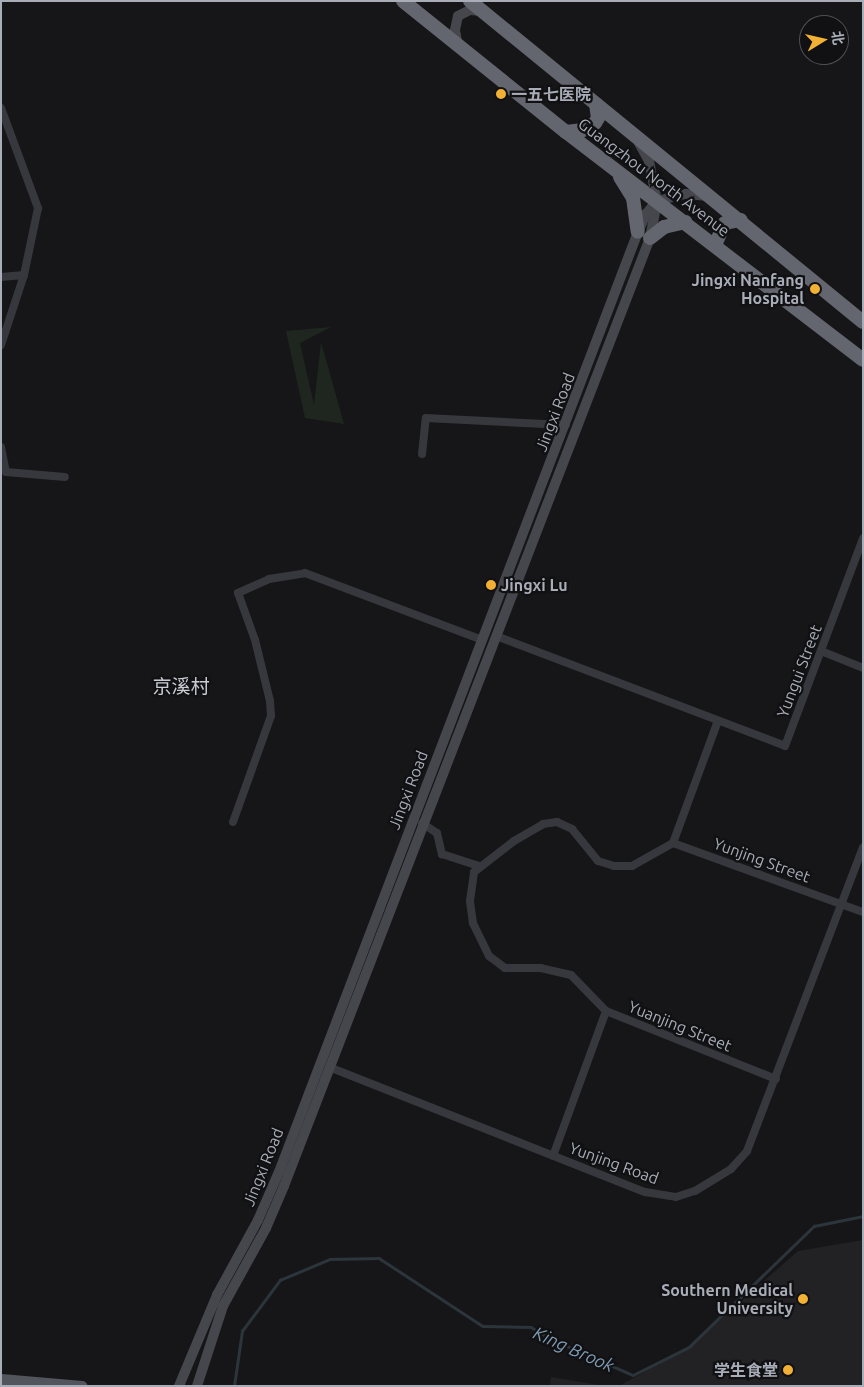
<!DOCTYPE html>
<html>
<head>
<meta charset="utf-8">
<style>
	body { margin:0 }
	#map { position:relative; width:864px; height:1387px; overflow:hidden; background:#161618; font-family:Ubuntu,"Noto Sans SC",sans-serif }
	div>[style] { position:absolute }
	.built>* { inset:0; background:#222225 }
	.green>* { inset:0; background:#1e261f }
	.stream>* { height:2.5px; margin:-1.25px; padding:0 1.25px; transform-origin:1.25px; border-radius:1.25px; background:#2c353c }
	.street>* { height:8px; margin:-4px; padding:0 4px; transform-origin:4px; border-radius:4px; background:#37383d }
	.secondary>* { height:10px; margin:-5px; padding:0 5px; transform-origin:5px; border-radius:5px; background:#45474d }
	.primary>* { height:11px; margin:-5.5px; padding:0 5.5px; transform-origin:5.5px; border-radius:5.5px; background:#53555c }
	.highway>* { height:14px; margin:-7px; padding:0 7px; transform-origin:7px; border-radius:7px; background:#63666e }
	.dots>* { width:14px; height:14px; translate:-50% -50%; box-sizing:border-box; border:2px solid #111113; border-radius:50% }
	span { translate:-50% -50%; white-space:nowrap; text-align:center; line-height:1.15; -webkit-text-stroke:4.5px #111113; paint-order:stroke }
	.poi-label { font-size:16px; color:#a8adb8; font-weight:700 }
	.left { translate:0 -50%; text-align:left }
	.right { translate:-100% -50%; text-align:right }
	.street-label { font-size:16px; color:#a8adb8 }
	.water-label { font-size:18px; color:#7f9bb3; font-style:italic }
	.quarter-label { font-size:19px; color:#c9ccd4 }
	.frame { position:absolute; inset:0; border:2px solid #a8adb8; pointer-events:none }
	.north { position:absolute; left:799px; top:15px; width:50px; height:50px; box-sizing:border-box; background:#111113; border:1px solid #4d4f55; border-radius:50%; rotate:81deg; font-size:14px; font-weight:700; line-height:20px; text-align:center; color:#a8adb8 }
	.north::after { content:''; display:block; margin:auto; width:18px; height:22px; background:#f2b134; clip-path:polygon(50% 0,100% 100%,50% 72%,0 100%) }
</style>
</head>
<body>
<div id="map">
	<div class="built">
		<i style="clip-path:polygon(863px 1240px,863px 1386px,619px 1386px,689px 1347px,798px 1251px)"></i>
		<i style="clip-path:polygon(551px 1377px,605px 1386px,550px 1386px)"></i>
	</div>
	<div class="green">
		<i style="clip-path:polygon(331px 327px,300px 343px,314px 405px,321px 342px,344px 424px,305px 418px,286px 331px)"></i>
	</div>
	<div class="stream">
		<i style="left:234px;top:1386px;width:56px;rotate:-81.7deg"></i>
		<i style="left:242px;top:1331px;width:64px;rotate:-53.3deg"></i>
		<i style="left:280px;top:1280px;width:54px;rotate:-22.8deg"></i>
		<i style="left:330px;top:1259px;width:49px;rotate:-1.2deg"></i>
		<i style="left:379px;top:1258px;width:124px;rotate:33.2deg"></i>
		<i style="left:483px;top:1326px;width:48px;rotate:1.2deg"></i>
		<i style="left:531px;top:1327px;width:26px;rotate:31deg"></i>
		<i style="left:553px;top:1340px;width:87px;rotate:23.6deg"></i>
		<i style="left:633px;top:1375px;width:63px;rotate:-26.6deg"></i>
		<i style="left:689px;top:1347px;width:174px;rotate:-44.1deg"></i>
		<i style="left:814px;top:1226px;width:50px;rotate:-11.5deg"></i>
	</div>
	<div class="street">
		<i style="left:1px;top:108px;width:107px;rotate:69.7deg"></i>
		<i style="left:38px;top:208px;width:68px;rotate:101.8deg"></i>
		<i style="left:24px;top:275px;width:74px;rotate:108.2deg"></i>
		<i style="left:1px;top:277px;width:23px;rotate:-5deg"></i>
		<i style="left:1px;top:447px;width:25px;rotate:79deg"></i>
		<i style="left:422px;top:454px;width:36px;rotate:-84deg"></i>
		<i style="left:426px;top:418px;width:140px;rotate:2.9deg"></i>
		<i style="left:6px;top:472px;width:59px;rotate:4.8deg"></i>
		<i style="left:496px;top:636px;width:309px;rotate:20.8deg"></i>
		<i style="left:785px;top:746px;width:222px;rotate:-69.4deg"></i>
		<i style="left:821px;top:651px;width:45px;rotate:22deg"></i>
		<i style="left:233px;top:822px;width:113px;rotate:-70.3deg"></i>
		<i style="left:271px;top:716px;width:15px;rotate:-94deg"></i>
		<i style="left:270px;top:701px;width:63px;rotate:-103.8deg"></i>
		<i style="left:255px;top:640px;width:50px;rotate:-109.9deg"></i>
		<i style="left:238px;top:593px;width:34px;rotate:-24deg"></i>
		<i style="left:269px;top:579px;width:36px;rotate:-9deg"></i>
		<i style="left:305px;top:573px;width:189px;rotate:20.7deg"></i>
		<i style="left:422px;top:823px;width:18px;rotate:34deg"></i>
		<i style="left:437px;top:833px;width:22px;rotate:77deg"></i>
		<i style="left:442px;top:854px;width:40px;rotate:18deg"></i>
		<i style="left:673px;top:843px;width:202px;rotate:20deg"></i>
		<i style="left:673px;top:843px;width:130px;rotate:-69.8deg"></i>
		<i style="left:606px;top:1011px;width:50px;rotate:-134.2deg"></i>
		<i style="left:571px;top:975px;width:31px;rotate:-167deg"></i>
		<i style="left:541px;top:968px;width:36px;rotate:180deg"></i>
		<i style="left:505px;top:968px;width:20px;rotate:-143deg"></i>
		<i style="left:489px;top:956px;width:37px;rotate:-116deg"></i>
		<i style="left:473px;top:923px;width:22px;rotate:-98deg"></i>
		<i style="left:470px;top:901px;width:29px;rotate:-82deg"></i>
		<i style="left:474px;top:872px;width:51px;rotate:-37.8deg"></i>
		<i style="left:514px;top:841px;width:34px;rotate:-30deg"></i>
		<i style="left:543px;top:824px;width:14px;rotate:-8deg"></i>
		<i style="left:557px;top:822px;width:17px;rotate:25deg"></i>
		<i style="left:572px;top:829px;width:41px;rotate:50.9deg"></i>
		<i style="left:598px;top:861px;width:17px;rotate:17deg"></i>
		<i style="left:614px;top:866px;width:18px"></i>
		<i style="left:632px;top:866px;width:47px;rotate:-29.3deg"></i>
		<i style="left:329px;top:1067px;width:340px;rotate:21.6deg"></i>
		<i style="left:645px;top:1192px;width:31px;rotate:9deg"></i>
		<i style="left:676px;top:1197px;width:20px;rotate:-18deg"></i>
		<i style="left:695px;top:1191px;width:42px;rotate:-31.4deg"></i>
		<i style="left:731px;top:1169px;width:24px;rotate:-48deg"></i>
		<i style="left:747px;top:1151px;width:325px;rotate:-69.1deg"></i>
		<i style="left:553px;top:1156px;width:154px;rotate:-69.9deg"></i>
		<i style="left:606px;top:1011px;width:183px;rotate:21.8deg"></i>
	</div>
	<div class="secondary">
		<i style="left:458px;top:47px;width:17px;rotate:-100deg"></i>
		<i style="left:455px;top:30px;width:14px;rotate:-78deg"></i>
		<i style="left:458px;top:16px;width:13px;rotate:-27deg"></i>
		<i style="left:470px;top:10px;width:12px;rotate:5deg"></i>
		<i style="left:179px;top:1386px;width:99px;rotate:-67.3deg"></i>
		<i style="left:217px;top:1295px;width:85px;rotate:-61.3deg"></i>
		<i style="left:258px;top:1220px;width:52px;rotate:-66.4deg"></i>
		<i style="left:279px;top:1172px;width:1006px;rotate:-69.1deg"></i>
		<i style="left:638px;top:232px;width:20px;rotate:-66deg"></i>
		<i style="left:646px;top:214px;width:17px;rotate:-50deg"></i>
		<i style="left:657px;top:201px;width:30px;rotate:-14deg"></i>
		<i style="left:686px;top:194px;width:23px;rotate:5deg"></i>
		<i style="left:197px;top:1386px;width:84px;rotate:-72deg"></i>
		<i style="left:223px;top:1306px;width:89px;rotate:-61.1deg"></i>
		<i style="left:266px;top:1228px;width:46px;rotate:-66.8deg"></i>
		<i style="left:284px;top:1186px;width:1016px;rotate:-68.89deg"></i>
		<i style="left:650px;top:238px;width:38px;rotate:-79deg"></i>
		<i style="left:657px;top:201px;width:41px;rotate:-101.3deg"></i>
		<i style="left:649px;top:161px;width:21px;rotate:-119deg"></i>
	</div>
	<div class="primary">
		<i style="left:1px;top:1379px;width:81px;rotate:4.9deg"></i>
	</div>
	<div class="highway">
		<i style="left:403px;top:1px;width:209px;rotate:38.8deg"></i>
		<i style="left:566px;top:132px;width:374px;rotate:37.5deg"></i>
		<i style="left:470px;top:1px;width:507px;rotate:39.24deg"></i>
		<i style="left:566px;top:132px;width:17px;rotate:-7deg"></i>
		<i style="left:583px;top:130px;width:14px;rotate:-30deg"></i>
		<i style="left:595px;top:123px;width:6px;rotate:-59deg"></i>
		<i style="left:598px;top:118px;width:14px;rotate:-98deg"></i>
		<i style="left:620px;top:177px;width:25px;rotate:58deg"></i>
		<i style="left:633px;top:198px;width:34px;rotate:82deg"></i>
		<i style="left:650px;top:238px;width:18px;rotate:-38deg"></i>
		<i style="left:664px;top:227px;width:22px;rotate:-13deg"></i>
		<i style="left:715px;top:245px;width:24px;rotate:-66deg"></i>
		<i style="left:725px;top:223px;width:16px;rotate:-11deg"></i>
	</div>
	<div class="dots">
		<i style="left:501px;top:94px;background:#f2b134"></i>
		<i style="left:815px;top:289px;background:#f2b134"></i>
		<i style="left:491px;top:585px;background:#f2b134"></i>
		<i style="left:803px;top:1299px;background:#f2b134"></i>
		<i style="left:788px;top:1370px;background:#f2b134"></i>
	</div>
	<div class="poi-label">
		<span class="left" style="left:511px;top:94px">一五七医院</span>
		<span class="right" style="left:804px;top:289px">Jingxi Nanfang<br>Hospital</span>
		<span class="left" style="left:501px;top:585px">Jingxi Lu</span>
		<span class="right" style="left:793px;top:1299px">Southern Medical<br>University</span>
		<span class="right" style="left:778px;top:1370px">学生食堂</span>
	</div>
	<div class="street-label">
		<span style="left:654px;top:177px;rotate:37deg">Guangzhou North Avenue</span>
		<span style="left:555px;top:412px;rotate:-69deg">Jingxi Road</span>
		<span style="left:799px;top:671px;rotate:-69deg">Yungui Street</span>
		<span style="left:408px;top:790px;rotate:-69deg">Jingxi Road</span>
		<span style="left:762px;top:860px;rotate:20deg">Yunjing Street</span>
		<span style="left:680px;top:1026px;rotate:22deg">Yuanjing Street</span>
		<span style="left:614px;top:1163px;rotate:20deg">Yunjing Road</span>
		<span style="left:263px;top:1167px;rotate:-68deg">Jingxi Road</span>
	</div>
	<div class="water-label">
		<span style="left:574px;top:1349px;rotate:24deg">King Brook</span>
	</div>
	<div class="quarter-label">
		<span style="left:181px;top:687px">京溪村</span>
	</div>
	<div class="frame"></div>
	<div class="north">北</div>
</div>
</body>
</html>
